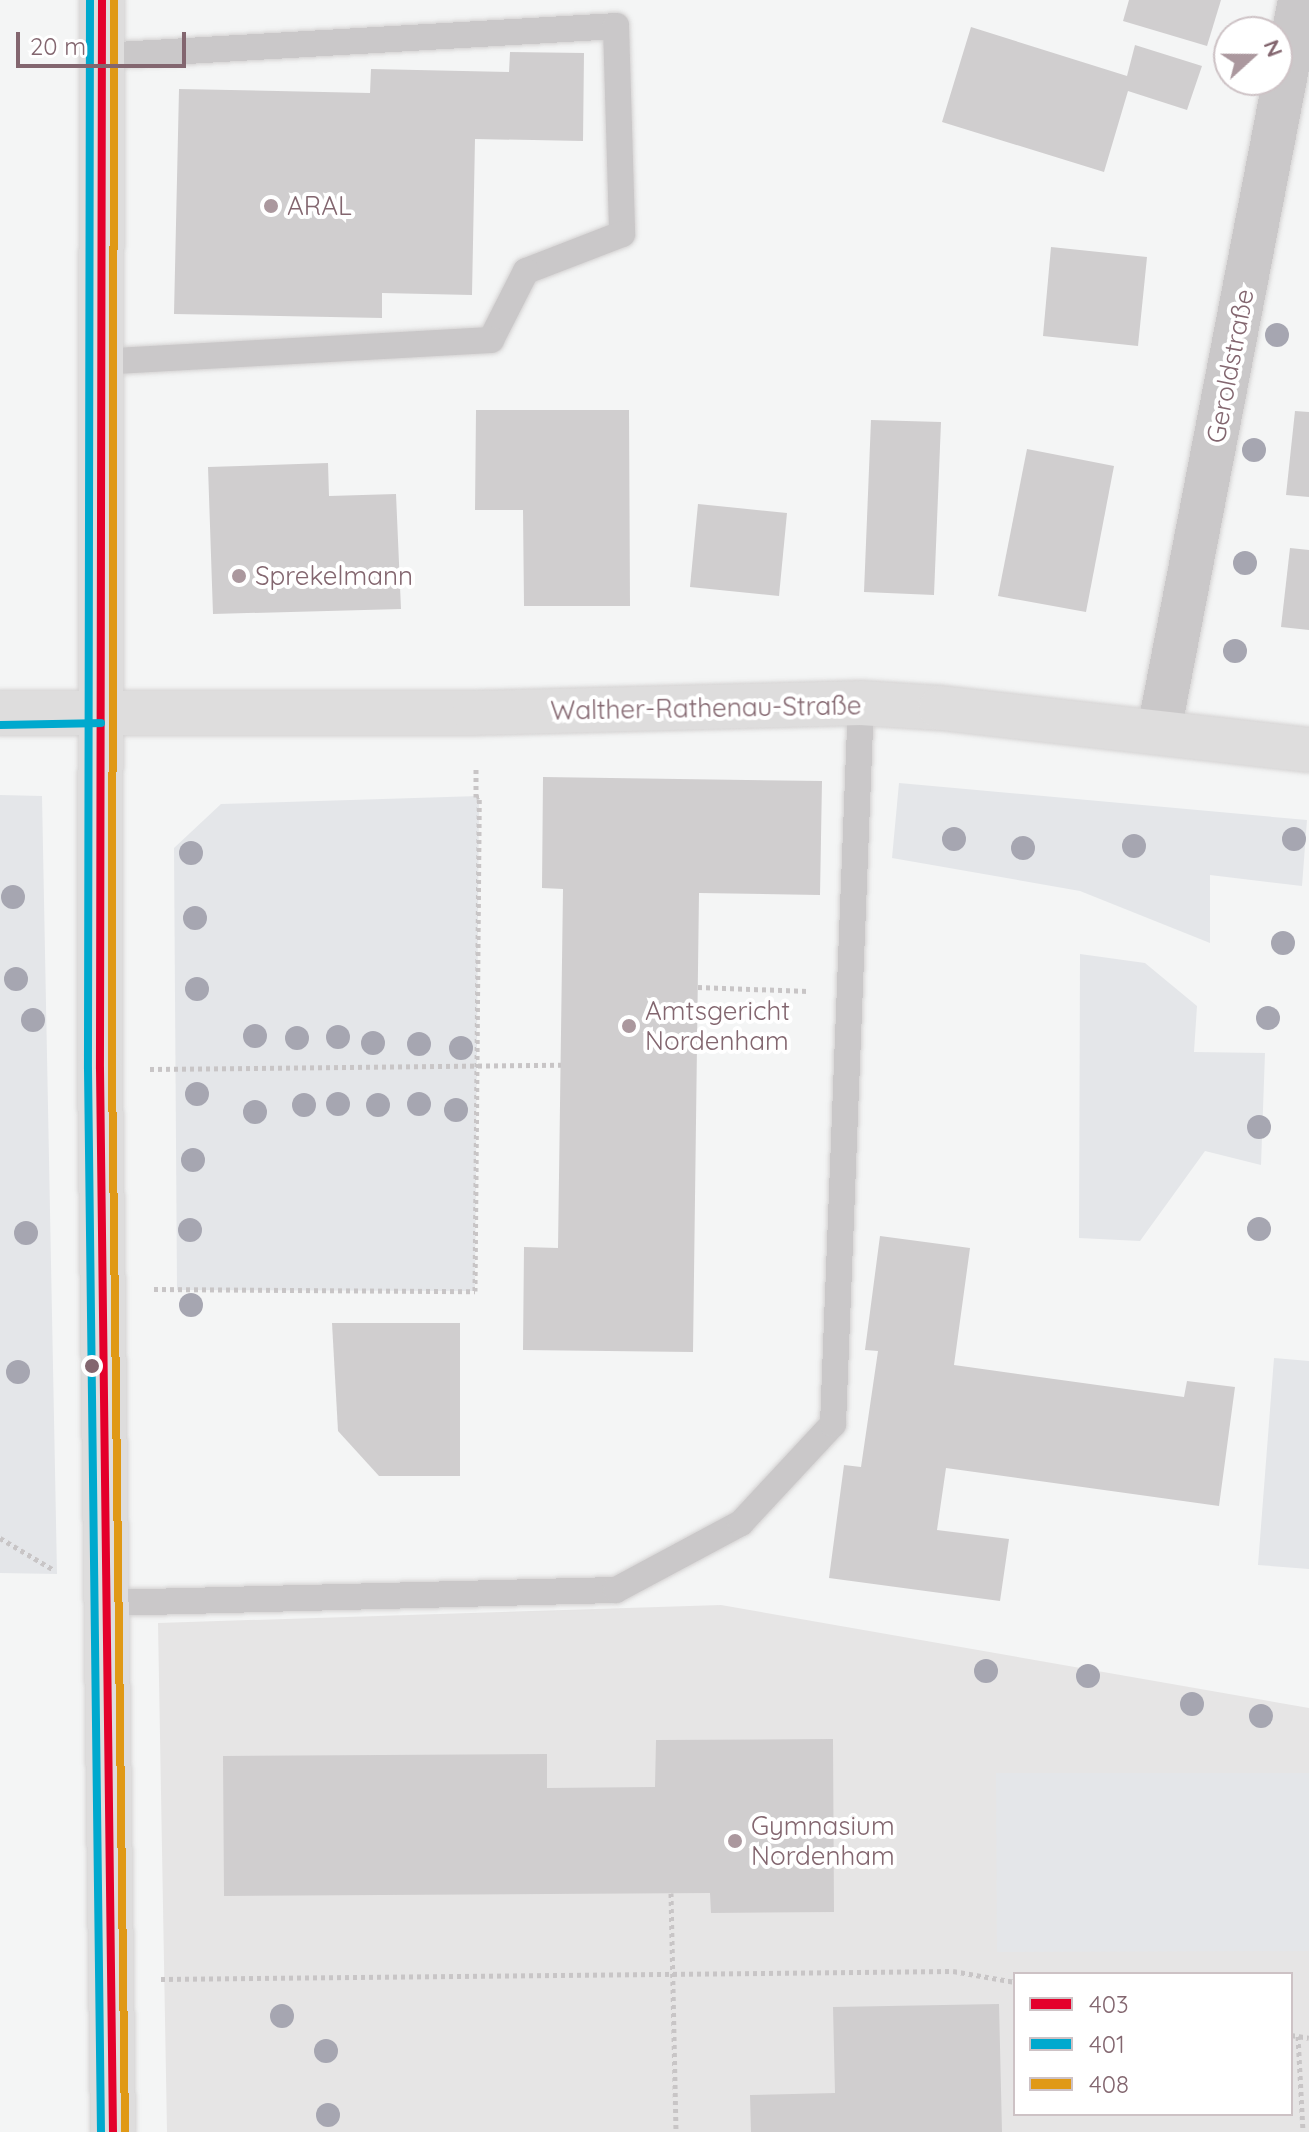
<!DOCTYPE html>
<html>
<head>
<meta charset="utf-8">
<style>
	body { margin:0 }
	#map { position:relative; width:1309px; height:2132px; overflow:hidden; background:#f4f5f5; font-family:Quicksand,sans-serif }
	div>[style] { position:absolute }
	.built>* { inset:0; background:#e6e5e5 }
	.green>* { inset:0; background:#e4e6e9 }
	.building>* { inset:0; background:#d0cecf }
	.path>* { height:5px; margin-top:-2.5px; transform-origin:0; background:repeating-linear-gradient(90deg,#c8c5c6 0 4px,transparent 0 8px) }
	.roads { filter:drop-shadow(0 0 2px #d4d2d2) drop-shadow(0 0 2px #d4d2d2) }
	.lane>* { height:26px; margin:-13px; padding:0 13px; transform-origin:13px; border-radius:13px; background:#cac8c9 }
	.street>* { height:44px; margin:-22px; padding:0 22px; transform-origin:22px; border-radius:22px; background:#cac8c9 }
	.secondary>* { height:44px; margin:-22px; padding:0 22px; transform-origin:22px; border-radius:22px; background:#dedddd }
	.bus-1>* { height:8px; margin:-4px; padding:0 4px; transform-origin:4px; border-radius:4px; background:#e4002b }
	.bus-2>* { height:8px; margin:-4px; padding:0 4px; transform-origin:4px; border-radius:4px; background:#00a9ce }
	.bus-3>* { height:8px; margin:-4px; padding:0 4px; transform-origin:4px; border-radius:4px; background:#e09916 }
	.trees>* { width:24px; height:24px; margin:-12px; border-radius:50%; background:#a6a6b1 }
	.dots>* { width:22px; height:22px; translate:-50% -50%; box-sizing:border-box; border:4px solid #fff; border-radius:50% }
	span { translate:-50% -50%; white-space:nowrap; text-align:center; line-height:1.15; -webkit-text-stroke:8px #fff; paint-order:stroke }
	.poi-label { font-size:26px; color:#83666f }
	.left { translate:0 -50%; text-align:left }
	.street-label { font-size:26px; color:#83666f }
	.legend { position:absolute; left:1013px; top:1972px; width:280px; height:144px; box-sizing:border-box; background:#fff; border:2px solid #cdc2c5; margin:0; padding:10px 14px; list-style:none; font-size:24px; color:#83666f }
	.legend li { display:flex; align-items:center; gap:16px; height:40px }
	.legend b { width:40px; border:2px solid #cdc2c5 }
	.north { position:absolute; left:1213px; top:16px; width:80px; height:80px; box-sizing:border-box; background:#fff; border:2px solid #cdc2c5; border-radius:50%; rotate:69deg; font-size:22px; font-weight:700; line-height:32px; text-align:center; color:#83666f }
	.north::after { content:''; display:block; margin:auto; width:28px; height:36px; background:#ab989e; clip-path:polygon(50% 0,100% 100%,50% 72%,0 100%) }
	.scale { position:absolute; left:16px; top:32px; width:170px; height:36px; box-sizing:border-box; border:4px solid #83666f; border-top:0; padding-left:10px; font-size:24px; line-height:28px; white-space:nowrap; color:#83666f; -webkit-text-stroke:6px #fff; paint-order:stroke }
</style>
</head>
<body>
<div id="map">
	<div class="built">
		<i style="clip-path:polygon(evenodd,721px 1605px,1309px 1708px,1309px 2132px,167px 2132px,158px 1623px,721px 1605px,1015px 1974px,1291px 1974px,1291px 2114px,1015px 2114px,1015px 1974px)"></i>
	</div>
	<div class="green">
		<i style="clip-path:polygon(899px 783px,1307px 820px,1302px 886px,1210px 875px,1210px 943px,1080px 891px,892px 858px)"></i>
		<i style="clip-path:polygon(0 795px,42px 796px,57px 1574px,0 1573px)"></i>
		<i style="clip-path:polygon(479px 796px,475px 1291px,177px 1290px,174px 848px,221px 804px)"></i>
		<i style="clip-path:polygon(1080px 954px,1145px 963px,1197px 1006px,1194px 1052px,1265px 1053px,1261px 1165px,1205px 1151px,1140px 1241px,1079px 1238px)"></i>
		<i style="clip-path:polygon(1274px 1358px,1309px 1361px,1309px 1569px,1258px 1565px)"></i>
		<i style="clip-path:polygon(996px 1773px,1309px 1773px,1309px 1951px,997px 1952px)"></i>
	</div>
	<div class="building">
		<i style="clip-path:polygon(1129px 0,1221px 0,1207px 46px,1123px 21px)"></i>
		<i style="clip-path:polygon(971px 27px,1127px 76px,1135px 45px,1202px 66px,1187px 110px,1128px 91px,1104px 172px,942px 122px)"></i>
		<i style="clip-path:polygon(510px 52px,584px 53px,583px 141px,475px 139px,472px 295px,382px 293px,382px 318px,174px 314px,179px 89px,370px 93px,371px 69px,509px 72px)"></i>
		<i style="clip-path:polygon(1051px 247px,1147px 257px,1138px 346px,1043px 336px)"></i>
		<i style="clip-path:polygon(476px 410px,629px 410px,630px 606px,524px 606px,523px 510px,475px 510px)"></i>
		<i style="clip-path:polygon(1295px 411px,1309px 412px,1309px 497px,1286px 495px)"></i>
		<i style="clip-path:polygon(871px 420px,941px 422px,934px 595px,864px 592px)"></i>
		<i style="clip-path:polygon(1027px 449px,1114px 466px,1086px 612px,998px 596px)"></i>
		<i style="clip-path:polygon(328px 463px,329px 496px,396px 494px,401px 609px,213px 614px,208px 467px)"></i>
		<i style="clip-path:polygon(698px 504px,787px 513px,779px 596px,690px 587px)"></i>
		<i style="clip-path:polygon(1290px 548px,1309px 550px,1309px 630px,1281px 627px)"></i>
		<i style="clip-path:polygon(543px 777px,822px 781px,820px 895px,699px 893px,693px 1352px,523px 1350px,524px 1247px,558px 1248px,563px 889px,542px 888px)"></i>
		<i style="clip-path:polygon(880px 1236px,970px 1248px,954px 1365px,1184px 1397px,1187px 1381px,1235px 1387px,1219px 1506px,946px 1468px,937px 1530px,1009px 1539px,1000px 1601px,829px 1578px,844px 1465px,861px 1467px,878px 1351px,865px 1350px)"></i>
		<i style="clip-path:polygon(332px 1323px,460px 1323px,460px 1476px,379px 1476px,338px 1431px)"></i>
		<i style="clip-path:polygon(833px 1739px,834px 1912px,711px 1913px,710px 1893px,224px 1896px,223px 1756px,547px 1754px,547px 1788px,655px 1787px,656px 1740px)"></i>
		<i style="clip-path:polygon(999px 2004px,1002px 2132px,751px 2132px,750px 2095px,835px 2093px,833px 2007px)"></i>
	</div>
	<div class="path">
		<i style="left:698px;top:987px;width:110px;rotate:2.1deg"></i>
		<i style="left:150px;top:1069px;width:411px;rotate:-0.6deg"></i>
		<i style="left:154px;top:1289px;width:321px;rotate:0.4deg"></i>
		<i style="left:475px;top:1291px;width:495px;rotate:-89.5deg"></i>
		<i style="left:479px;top:796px;width:3px;rotate:162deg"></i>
		<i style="left:476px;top:797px;width:31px;rotate:-90deg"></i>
		<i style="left:0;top:1538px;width:63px;rotate:30.7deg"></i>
		<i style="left:671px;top:1893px;width:239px;rotate:88.8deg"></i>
		<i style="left:161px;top:1979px;width:792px;rotate:-0.58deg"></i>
		<i style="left:953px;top:1971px;width:63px;rotate:10.1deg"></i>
		<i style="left:1291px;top:2035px;width:18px;rotate:9deg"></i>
		<i style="left:1298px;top:2036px;width:96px;rotate:87deg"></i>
	</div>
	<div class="roads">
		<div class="lane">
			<i style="left:101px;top:56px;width:516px;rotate:-3.33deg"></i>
			<i style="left:616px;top:26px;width:208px;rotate:88.3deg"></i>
			<i style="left:622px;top:234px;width:103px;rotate:158.9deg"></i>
			<i style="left:526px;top:271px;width:77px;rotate:116.9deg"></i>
			<i style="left:491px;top:340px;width:390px;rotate:176.8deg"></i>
			<i style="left:108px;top:1603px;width:508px;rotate:-1.47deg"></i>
			<i style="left:616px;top:1590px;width:142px;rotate:-28.2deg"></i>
			<i style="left:741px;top:1523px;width:135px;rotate:-47.1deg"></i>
			<i style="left:833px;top:1424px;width:722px;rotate:-87.78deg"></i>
		</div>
		<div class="street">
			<i style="left:1159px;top:731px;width:744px;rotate:-79.08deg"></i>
		</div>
		<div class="secondary">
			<i style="left:102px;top:0;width:1069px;rotate:90.11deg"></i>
			<i style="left:100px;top:1069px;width:1063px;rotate:89.3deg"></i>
			<i style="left:0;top:713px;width:475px"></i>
			<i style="left:475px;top:713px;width:386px;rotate:-1.5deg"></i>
			<i style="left:861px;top:703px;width:80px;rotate:3.6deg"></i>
			<i style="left:941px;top:708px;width:370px;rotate:6.5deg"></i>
		</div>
	</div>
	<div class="bus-1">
		<i style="left:102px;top:0;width:1069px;rotate:90.11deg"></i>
		<i style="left:100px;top:1069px;width:1063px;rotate:89.3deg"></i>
	</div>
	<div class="bus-2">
		<i style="left:90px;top:0;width:1069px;rotate:90.11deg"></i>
		<i style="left:88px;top:1069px;width:1063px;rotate:89.3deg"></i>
		<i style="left:0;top:725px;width:101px;rotate:-1.1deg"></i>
	</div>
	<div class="bus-3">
		<i style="left:114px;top:0;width:1069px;rotate:90.11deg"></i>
		<i style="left:112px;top:1069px;width:1063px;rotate:89.3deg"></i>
	</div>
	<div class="trees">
		<i style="left:1277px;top:335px"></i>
		<i style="left:1254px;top:450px"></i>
		<i style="left:1245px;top:563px"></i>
		<i style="left:1235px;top:651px"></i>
		<i style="left:954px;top:839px"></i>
		<i style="left:1294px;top:839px"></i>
		<i style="left:1134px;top:846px"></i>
		<i style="left:1023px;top:848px"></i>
		<i style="left:191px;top:853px"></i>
		<i style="left:13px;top:897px"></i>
		<i style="left:195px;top:918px"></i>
		<i style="left:1283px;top:943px"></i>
		<i style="left:16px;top:979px"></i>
		<i style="left:197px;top:989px"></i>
		<i style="left:1268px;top:1018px"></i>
		<i style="left:33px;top:1020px"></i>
		<i style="left:255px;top:1036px"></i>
		<i style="left:338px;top:1037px"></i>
		<i style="left:297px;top:1038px"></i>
		<i style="left:373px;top:1043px"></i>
		<i style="left:419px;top:1044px"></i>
		<i style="left:461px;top:1048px"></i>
		<i style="left:197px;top:1094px"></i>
		<i style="left:338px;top:1104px"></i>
		<i style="left:419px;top:1104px"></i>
		<i style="left:304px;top:1105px"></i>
		<i style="left:378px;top:1105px"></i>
		<i style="left:456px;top:1110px"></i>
		<i style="left:255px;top:1112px"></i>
		<i style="left:1259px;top:1127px"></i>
		<i style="left:193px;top:1160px"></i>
		<i style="left:1259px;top:1229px"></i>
		<i style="left:190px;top:1230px"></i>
		<i style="left:26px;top:1233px"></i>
		<i style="left:191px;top:1305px"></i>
		<i style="left:18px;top:1372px"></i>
		<i style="left:986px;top:1671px"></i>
		<i style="left:1088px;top:1676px"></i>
		<i style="left:1192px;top:1704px"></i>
		<i style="left:1261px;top:1716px"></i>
		<i style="left:282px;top:2016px"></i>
		<i style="left:326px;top:2051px"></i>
		<i style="left:328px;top:2115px"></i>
	</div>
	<div class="dots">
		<i style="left:271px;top:206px;background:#ab989e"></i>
		<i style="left:239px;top:576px;background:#ab989e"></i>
		<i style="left:629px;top:1026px;background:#ab989e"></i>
		<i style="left:92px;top:1366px;background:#83666f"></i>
		<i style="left:735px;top:1841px;background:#ab989e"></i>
	</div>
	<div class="poi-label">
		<span class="left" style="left:287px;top:206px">ARAL</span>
		<span class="left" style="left:255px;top:576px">Sprekelmann</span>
		<span class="left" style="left:645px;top:1026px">Amtsgericht<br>Nordenham</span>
		<span class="left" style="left:751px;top:1841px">Gymnasium<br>Nordenham</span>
	</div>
	<div class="street-label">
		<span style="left:1230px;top:366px;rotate:-79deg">Geroldstraße</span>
		<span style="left:706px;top:708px;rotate:-1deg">Walther-Rathenau-Straße</span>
	</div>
	<ul class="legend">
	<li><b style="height:10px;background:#e4002b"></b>403</li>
	<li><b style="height:10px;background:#00a9ce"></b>401</li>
	<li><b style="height:10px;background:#e09916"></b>408</li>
	</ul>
	<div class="north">N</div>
	<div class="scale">20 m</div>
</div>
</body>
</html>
